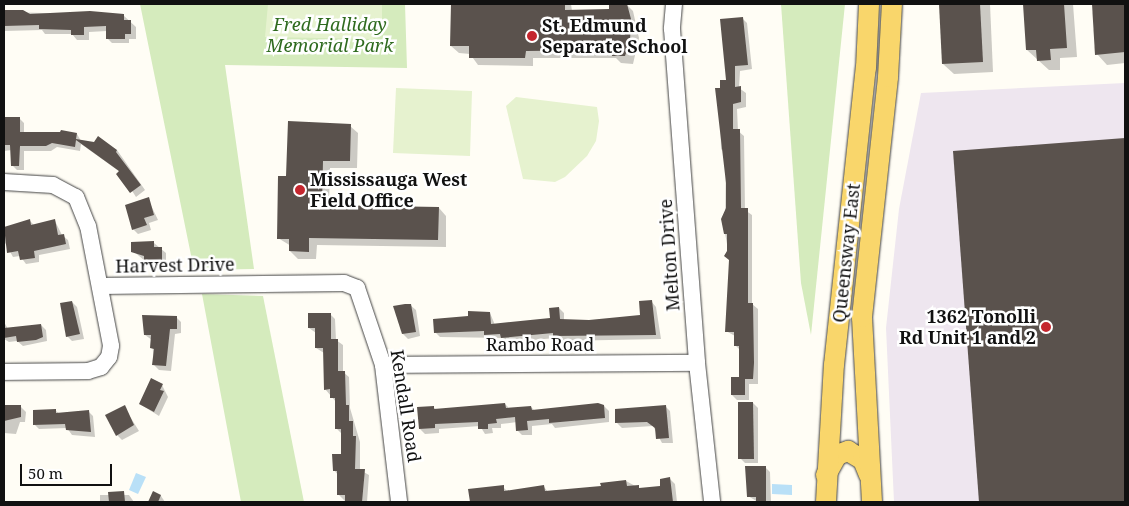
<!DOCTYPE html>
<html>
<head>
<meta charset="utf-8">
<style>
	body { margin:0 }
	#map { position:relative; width:1129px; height:506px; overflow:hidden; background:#fffdf5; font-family:"Noto Serif",serif }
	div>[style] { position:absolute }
	.industrial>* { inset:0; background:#eee6ef }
	.green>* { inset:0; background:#d5ebbd }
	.pitch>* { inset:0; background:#e6f2cf }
	.water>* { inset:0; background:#b9e0f7 }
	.shadow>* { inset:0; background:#0003 }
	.building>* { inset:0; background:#5a524d }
	.roads { filter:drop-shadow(0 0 1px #444) drop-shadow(0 0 1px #444) }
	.minor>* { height:16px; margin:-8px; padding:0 8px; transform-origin:8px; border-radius:8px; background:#fff }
	.major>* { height:20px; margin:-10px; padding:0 10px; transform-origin:10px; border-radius:10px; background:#f9d66b }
	.dots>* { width:14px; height:14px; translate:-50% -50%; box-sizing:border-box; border:2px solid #fff; border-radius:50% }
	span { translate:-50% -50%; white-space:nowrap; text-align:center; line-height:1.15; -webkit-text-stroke:5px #fff; paint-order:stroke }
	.park-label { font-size:18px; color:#2f6b1f; font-style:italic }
	.poi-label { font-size:18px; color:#111; font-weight:700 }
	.left { translate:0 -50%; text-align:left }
	.right { translate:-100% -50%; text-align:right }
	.street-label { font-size:18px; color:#111 }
	.frame { position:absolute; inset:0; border:5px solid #111; pointer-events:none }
	.scale { position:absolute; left:20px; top:464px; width:92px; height:22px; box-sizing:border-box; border:2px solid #111; border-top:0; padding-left:6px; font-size:15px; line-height:18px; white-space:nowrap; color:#111; -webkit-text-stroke:4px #fff; paint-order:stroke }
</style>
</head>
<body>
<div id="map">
	<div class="industrial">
		<i style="clip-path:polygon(1125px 83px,1125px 502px,894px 502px,886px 328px,899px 209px,921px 93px)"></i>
	</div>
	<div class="green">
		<i style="clip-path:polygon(140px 4px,405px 4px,407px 68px,225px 65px,254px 269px,194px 270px)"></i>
		<i style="clip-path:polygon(781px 4px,845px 4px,811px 335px,801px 283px)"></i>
		<i style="clip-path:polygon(202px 294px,263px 296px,304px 502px,241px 502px)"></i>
	</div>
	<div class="pitch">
		<i style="clip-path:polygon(268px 4px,382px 4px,382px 28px,373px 39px,265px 37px)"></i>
		<i style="clip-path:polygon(396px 88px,472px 91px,470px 156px,393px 153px)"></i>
		<i style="clip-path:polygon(516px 97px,597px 107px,599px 121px,596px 141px,587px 156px,565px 177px,555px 182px,523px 179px,506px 106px)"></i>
	</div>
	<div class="water">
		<i style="clip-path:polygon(136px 473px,146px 477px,138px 494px,129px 490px)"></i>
		<i style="clip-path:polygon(772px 484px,792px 485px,792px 495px,772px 494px)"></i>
	</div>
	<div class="shadow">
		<i style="clip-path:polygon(452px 4px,571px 4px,572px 11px,611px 11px,610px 4px,626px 4px,633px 11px,639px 38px,633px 64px,621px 63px,616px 58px,533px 58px,533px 66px,478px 65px,470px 54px,459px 53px,451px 46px)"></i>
		<i style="clip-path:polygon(941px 4px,990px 4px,993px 72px,954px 74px,943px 64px)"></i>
		<i style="clip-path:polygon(1024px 4px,1073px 4px,1077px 57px,1060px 58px,1060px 70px,1049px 70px,1027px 50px)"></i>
		<i style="clip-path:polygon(1093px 4px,1125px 4px,1125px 63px,1107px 65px,1097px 54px)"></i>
		<i style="clip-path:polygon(4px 12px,123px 15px,136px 27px,136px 39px,129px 39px,129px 43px,112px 43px,107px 38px,107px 31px,89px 32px,89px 40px,77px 40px,72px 34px,45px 34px,42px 30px,4px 31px)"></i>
		<i style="clip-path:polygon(742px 18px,747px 23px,752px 69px,740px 71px,739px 88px,746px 93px,746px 107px,737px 109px,738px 131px,744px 136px,745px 210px,752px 215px,752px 304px,758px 309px,758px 384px,749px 384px,749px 400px,737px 400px,732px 395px,740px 379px,740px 350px,736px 346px,735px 336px,726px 331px,730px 261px,725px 233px,726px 154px,721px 149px,720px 108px,717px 104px,717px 89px,721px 89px,727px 81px)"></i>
		<i style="clip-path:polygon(4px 118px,19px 118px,24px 123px,24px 133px,77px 134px,81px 141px,117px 150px,145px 190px,136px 197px,120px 172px,81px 144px,80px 151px,57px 147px,51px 151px,24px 151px,24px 170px,17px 170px,12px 165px,12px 150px,4px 151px)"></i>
		<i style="clip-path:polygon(350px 126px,358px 133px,357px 168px,330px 168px,329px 206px,439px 208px,446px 216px,446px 247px,317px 245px,316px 259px,298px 259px,290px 251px,291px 246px,278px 238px,287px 177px)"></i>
		<i style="clip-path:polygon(1125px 140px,1125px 502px,981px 502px,954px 152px)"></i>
		<i style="clip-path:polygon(148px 199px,158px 220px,149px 223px,151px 230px,138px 234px,133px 229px)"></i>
		<i style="clip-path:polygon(30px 221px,34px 225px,55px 221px,62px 235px,68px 240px,70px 249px,39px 255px,39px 262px,26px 264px,20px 256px,13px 257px,4px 241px,4px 228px)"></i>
		<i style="clip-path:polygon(154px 243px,166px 253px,166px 264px,150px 265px,133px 251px)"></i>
		<i style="clip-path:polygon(651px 301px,656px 307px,661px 339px,559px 341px,556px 338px,507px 342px,503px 338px,440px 337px,435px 332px,470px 318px,469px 312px,490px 313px,495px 325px,551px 320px,559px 308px,564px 313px,564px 321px,589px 321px,642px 316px)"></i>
		<i style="clip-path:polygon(72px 302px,77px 307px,84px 339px,72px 341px,67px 336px)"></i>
		<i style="clip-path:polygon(410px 305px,416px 310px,420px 336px,408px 339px,403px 334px)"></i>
		<i style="clip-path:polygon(330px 314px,335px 319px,336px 340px,343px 345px,343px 372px,349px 377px,350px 408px,360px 442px,360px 470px,369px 475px,367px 502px,346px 502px,339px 495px,338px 475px,334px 470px,342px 455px,342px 434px,337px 429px,336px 402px,325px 389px,324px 353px,316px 348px,316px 333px,309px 328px)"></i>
		<i style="clip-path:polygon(176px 317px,181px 322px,181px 333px,175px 334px,171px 371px,159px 370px,154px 365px,152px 340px,145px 335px)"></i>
		<i style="clip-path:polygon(4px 322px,8px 329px,41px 325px,46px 330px,47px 341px,23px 346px,17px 341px,9px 342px,4px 339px)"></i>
		<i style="clip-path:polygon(162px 385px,168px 397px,159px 416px,140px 404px)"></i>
		<i style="clip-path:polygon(753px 403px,758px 408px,758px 463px,745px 463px,740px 458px)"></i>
		<i style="clip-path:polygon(505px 404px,510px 409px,531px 407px,535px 411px,604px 406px,609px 411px,609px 422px,555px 428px,552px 424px,532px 426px,532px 435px,522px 435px,517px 430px,517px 422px,501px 424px,501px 428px,492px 428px,493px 433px,485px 434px,480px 426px,439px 429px,439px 433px,425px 434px,420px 429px,433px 407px,437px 410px)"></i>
		<i style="clip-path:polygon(665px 406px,670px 411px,673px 443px,662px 443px,653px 426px,622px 428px,617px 423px)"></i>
		<i style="clip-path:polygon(4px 407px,21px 407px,26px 412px,25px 422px,20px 422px,16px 434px,4px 433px)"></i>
		<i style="clip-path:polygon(124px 407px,139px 431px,122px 440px,117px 435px)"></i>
		<i style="clip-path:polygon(56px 411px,60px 414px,88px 411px,93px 416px,95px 437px,72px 435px,67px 428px,39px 429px,34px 424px)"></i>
		<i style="clip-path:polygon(765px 467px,770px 472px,771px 502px,777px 502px,758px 502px,748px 496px)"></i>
		<i style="clip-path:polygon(670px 479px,675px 484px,677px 502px,471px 502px,470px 490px,503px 487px,508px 492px,544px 487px,548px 492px,602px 487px,626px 481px,641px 489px,662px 487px)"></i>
		<i style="clip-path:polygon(153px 492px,161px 496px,165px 502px,149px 502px)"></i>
		<i style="clip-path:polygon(100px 495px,129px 495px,134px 502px,100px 502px)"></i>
	</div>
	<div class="building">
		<i style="clip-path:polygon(451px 4px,565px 4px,565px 10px,609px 9px,609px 4px,627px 4px,631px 19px,630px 41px,625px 56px,612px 56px,612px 50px,526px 51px,525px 58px,469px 58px,469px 46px,450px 46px)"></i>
		<i style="clip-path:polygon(939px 4px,980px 4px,983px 62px,942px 64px)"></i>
		<i style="clip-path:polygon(1023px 4px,1064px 4px,1067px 48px,1050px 49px,1051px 60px,1037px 61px,1036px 50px,1026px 50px)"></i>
		<i style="clip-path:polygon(1092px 4px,1124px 4px,1125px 52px,1095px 55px)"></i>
		<i style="clip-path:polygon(4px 10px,23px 10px,30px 14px,90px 11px,124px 14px,124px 20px,131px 20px,131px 34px,125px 34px,125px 39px,106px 39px,106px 26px,84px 27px,84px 35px,71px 35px,71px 30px,39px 29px,39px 25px,4px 26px)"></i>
		<i style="clip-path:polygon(743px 17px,748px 65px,735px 66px,735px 87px,741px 86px,741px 102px,733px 104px,733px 129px,740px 129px,741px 208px,748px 208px,748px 303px,753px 303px,754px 363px,753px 379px,745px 379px,745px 395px,731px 395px,731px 377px,739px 377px,739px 346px,734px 346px,734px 332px,725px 332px,729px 260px,724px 256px,727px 251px,727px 234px,724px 234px,721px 219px,726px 208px,726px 183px,715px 88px,720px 88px,720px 80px,726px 80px,720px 19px)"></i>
		<i style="clip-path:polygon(4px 117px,20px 117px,20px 132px,60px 132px,61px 130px,77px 133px,76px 139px,94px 142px,98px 136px,117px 150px,116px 152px,141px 185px,130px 193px,116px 174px,119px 171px,76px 140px,75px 147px,52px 143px,46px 146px,20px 146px,19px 166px,11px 166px,10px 145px,4px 145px)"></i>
		<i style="clip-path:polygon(288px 121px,351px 124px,350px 161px,323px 161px,322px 205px,439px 207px,438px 240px,309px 238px,309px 252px,289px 251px,289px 239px,277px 239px,278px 176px,286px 176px)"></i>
		<i style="clip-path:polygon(1125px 138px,1125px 502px,979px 502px,953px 151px)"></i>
		<i style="clip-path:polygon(149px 197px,154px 215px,144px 218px,147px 225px,132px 230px,125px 205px)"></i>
		<i style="clip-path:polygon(30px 219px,31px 225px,55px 219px,58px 235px,64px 234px,66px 244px,34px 251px,35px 258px,20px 260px,18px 251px,7px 253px,4px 227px)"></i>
		<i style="clip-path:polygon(154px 241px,154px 247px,162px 247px,162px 260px,144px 260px,144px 256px,131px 252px,131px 242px)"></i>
		<i style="clip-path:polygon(652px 300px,656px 335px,553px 336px,553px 333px,501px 338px,500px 334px,484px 335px,484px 331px,434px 333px,433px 319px,468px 316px,468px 311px,490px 312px,491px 324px,550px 318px,549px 308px,559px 307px,560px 319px,589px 320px,640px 315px,639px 301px)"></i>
		<i style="clip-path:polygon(72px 301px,80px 334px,66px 337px,60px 303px)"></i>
		<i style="clip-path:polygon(405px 304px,411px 304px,416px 332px,402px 334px,393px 306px)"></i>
		<i style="clip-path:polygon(308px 313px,331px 313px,331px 339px,338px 339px,338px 371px,345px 371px,346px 405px,349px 405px,349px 421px,353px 421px,353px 436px,356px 436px,355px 469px,365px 469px,362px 502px,345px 502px,345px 495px,337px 495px,337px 471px,333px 471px,332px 454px,341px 454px,341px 429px,335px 429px,335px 398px,330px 398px,330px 389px,324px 390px,323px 348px,315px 348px,315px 328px,308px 328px)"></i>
		<i style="clip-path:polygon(142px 315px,177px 316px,177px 329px,170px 329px,166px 366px,152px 365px,154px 349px,150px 348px,151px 335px,144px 335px)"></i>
		<i style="clip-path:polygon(41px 324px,43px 337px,36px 340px,17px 342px,16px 336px,4px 338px,4px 328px)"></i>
		<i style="clip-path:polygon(151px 378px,163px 384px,160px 390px,164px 391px,154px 412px,139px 404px)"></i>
		<i style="clip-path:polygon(738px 402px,753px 402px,754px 459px,738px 459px)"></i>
		<i style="clip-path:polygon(505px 403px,506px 408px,531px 406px,532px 410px,598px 403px,604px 405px,605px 418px,549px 423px,549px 419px,527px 421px,528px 430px,516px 431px,515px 417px,496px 419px,497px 423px,488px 424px,488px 429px,478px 429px,478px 422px,435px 424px,435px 428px,419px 429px,417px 407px,434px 406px,434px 409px)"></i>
		<i style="clip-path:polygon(4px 405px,21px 405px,21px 417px,4px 421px)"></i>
		<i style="clip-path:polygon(125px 405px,134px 425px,116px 436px,105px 415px)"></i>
		<i style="clip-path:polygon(666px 405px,669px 438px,656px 439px,655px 428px,647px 422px,615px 423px,615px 409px)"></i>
		<i style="clip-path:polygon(56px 409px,56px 413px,89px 410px,91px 432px,66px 430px,65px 424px,33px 425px,33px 410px)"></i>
		<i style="clip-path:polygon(745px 466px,766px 466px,766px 502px,756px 502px,756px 497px,747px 497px)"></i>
		<i style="clip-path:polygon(670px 477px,673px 502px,470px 502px,468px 489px,504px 485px,504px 491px,544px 485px,545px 491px,601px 486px,600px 483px,626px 480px,627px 486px,639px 485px,639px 488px,660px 486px,660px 479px)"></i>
		<i style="clip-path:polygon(124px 491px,125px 502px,109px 502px,108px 492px)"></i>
		<i style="clip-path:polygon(153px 491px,161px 495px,158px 502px,148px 502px)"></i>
	</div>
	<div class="roads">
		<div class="minor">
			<i style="left:674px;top:4px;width:25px;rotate:95deg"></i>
			<i style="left:672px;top:29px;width:335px;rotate:85.7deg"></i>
			<i style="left:697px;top:363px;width:140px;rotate:83.8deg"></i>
			<i style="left:4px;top:182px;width:49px;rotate:3.5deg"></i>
			<i style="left:53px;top:185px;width:26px;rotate:28deg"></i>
			<i style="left:76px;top:197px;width:31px;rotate:68deg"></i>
			<i style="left:88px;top:226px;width:122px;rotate:79.1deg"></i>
			<i style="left:111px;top:346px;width:11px;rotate:100deg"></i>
			<i style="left:109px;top:357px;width:13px;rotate:129deg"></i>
			<i style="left:101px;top:367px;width:14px;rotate:163deg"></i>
			<i style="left:88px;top:371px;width:84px;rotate:179.3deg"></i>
			<i style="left:100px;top:286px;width:244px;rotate:-0.7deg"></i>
			<i style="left:344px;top:283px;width:14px;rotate:21deg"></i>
			<i style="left:357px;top:288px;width:81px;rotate:71.3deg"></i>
			<i style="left:383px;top:365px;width:138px;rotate:83.3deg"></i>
			<i style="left:383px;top:365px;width:314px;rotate:-0.4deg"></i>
		</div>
		<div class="major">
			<i style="left:826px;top:475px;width:23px;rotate:-61deg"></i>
			<i style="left:837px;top:455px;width:12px;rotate:-20deg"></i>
			<i style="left:848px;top:451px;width:17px;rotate:31deg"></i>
			<i style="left:863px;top:460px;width:16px;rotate:68deg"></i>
			<i style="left:826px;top:502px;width:137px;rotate:-86.7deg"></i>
			<i style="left:834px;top:365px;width:299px;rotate:-83.9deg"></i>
			<i style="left:866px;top:68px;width:64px;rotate:-87.3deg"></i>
			<i style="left:872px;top:502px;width:185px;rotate:-93.1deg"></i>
			<i style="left:862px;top:317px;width:241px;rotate:-83.8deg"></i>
			<i style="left:888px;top:77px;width:73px;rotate:-86.9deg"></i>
		</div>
	</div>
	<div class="dots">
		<i style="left:532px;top:36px;background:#c4262e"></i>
		<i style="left:300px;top:190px;background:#c4262e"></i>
		<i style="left:1046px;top:327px;background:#c4262e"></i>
	</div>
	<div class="park-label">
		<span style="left:330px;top:35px">Fred Halliday<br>Memorial Park</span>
	</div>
	<div class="poi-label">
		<span class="left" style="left:542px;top:36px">St. Edmund<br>Separate School</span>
		<span class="left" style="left:310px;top:190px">Mississauga West<br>Field Office</span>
		<span class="right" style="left:1036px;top:327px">1362 Tonolli<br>Rd Unit 1 and 2</span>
	</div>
	<div class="street-label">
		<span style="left:846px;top:253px;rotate:-84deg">Queensway East</span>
		<span style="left:669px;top:255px;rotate:-94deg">Melton Drive</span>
		<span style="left:175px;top:265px;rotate:-1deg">Harvest Drive</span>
		<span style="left:540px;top:344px">Rambo Road</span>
		<span style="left:406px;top:406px;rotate:81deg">Kendall Road</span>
	</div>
	<div class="frame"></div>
	<div class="scale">50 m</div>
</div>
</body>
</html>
